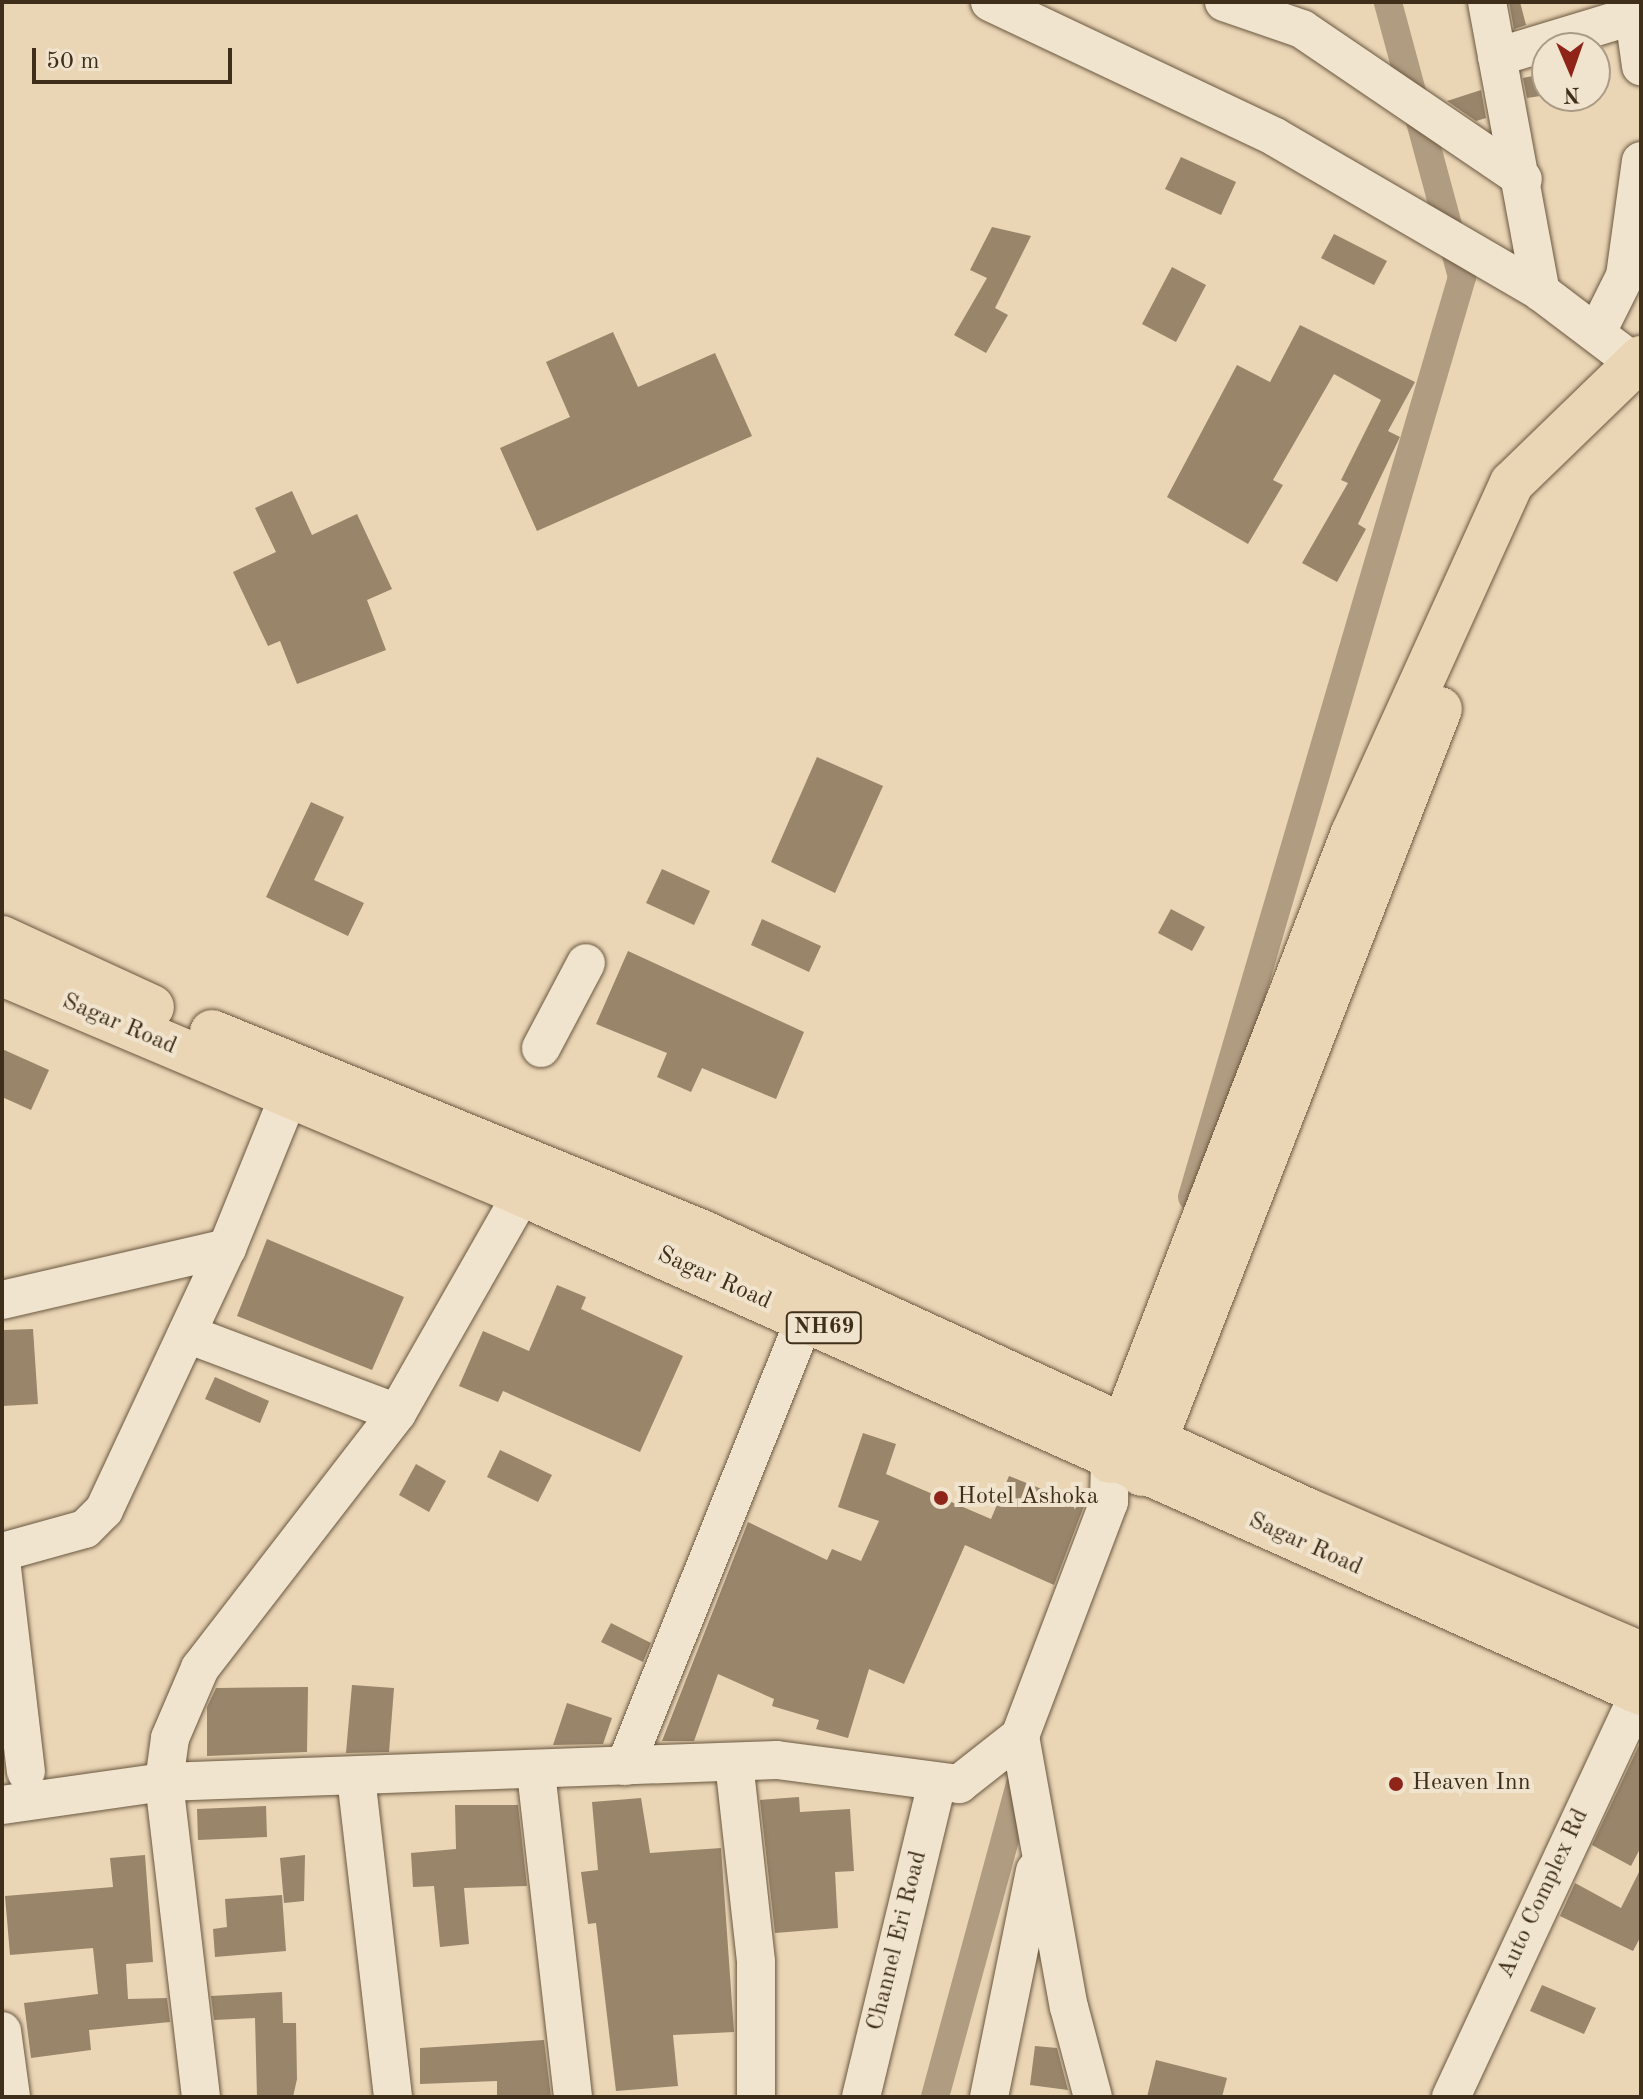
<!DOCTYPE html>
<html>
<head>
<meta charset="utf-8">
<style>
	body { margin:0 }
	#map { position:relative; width:1643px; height:2099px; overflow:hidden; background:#ead5b5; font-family:"Old Standard TT",serif }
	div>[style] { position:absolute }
	.canal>* { height:28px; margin:-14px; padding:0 14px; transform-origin:14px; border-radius:14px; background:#b09c80 }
	.building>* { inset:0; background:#98856a }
	.roads { filter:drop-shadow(0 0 2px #6a5840) drop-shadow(0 0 2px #6a5840) }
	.minor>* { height:38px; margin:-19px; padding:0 19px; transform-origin:19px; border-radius:19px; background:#f1e4cf }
	.major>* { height:44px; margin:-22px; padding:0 22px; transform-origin:22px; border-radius:22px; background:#ead5b5 }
	.highway>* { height:44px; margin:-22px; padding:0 22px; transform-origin:22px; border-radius:22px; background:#ead5b5 }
	.dots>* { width:22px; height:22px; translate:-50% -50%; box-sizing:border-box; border:4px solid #f1e4cf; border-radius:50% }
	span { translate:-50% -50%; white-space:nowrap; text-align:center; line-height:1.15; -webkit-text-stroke:8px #f1e4cf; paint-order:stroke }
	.shield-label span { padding:2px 6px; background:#f1e4cf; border:2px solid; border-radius:6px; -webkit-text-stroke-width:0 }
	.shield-label { font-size:22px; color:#3f2e19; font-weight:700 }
	.street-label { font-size:24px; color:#3f2e19 }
	.poi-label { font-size:24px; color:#3f2e19 }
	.left { translate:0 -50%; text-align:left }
	.frame { position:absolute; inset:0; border:4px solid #3f2e19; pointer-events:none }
	.north { position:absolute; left:1531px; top:32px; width:80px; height:80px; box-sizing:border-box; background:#f1e4cf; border:2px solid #aa9b86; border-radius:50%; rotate:178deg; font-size:22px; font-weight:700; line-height:32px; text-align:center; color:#3f2e19 }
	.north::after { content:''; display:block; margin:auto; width:28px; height:36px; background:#8f2418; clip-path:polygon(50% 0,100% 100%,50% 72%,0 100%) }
	.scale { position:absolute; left:32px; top:48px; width:200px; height:36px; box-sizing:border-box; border:4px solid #3f2e19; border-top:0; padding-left:10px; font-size:24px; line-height:28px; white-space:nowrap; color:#3f2e19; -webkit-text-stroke:6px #f1e4cf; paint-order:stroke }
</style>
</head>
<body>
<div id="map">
	<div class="canal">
		<i style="left:1192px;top:1197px;width:959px;rotate:-73.64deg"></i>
		<i style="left:1462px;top:277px;width:285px;rotate:-105.1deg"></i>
		<i style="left:935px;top:2097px;width:339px;rotate:-74.8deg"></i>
	</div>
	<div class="building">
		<i style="clip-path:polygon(1509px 2px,1520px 2px,1526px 25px,1514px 29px)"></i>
		<i style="clip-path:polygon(1547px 73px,1547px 95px,1527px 98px,1523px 78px)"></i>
		<i style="clip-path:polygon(1481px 90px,1486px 118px,1476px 121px,1447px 101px)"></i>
		<i style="clip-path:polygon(1181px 157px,1236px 182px,1221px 215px,1165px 189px)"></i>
		<i style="clip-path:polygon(992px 227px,1031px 236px,995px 308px,1008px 315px,986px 353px,954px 335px,987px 278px,970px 270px)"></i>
		<i style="clip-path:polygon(1334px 234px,1387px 261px,1374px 285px,1321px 258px)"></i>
		<i style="clip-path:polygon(1172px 267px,1206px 285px,1176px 342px,1142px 324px)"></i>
		<i style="clip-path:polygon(1300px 325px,1415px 382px,1388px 431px,1400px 437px,1358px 524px,1366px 529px,1337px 582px,1302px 563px,1348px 483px,1341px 480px,1381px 400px,1334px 374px,1273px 480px,1283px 485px,1248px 544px,1167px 497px,1237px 365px,1270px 382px)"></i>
		<i style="clip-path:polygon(613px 332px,638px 387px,715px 353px,752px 436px,537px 531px,500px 448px,570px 417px,546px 362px)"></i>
		<i style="clip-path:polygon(292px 491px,312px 535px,357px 514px,392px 589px,367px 600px,386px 650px,297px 684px,280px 641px,268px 646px,233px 572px,276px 552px,255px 508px)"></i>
		<i style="clip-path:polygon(817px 757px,883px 786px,835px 893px,771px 862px)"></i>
		<i style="clip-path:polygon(311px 802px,344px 817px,314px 880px,364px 903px,348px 936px,266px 897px)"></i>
		<i style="clip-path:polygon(662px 869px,710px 891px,694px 925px,646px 903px)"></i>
		<i style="clip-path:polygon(1171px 909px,1205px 927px,1192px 951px,1158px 933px)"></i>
		<i style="clip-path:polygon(762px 919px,821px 946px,809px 972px,751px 945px)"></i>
		<i style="clip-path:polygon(628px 951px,804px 1032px,776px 1099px,702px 1068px,691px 1092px,657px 1077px,667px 1053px,596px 1024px)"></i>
		<i style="clip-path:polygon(2px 1049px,49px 1070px,31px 1110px,2px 1097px)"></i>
		<i style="clip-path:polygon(267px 1239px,404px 1297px,372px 1370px,237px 1316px)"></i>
		<i style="clip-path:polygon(557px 1285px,586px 1297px,581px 1309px,683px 1356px,640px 1452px,503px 1391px,498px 1402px,459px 1386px,483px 1331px,529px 1351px)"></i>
		<i style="clip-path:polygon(33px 1329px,38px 1404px,2px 1406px,4px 1330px)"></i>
		<i style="clip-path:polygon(215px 1377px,269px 1401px,260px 1423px,205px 1399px)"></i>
		<i style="clip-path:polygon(863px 1433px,896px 1444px,886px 1474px,991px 1519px,1009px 1476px,1084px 1506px,1054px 1585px,965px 1545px,904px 1684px,869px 1669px,848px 1738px,816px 1729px,819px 1720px,772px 1706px,774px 1699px,718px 1674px,694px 1741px,662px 1741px,748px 1522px,827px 1560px,832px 1549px,861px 1561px,879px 1521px,838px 1507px)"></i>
		<i style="clip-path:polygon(500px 1450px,552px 1475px,538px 1502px,487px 1477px)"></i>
		<i style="clip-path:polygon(416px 1464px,446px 1481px,429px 1512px,399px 1495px)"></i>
		<i style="clip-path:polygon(611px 1623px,651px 1643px,643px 1662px,601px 1642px)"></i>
		<i style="clip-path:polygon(352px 1685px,394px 1688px,389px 1752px,346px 1753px)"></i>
		<i style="clip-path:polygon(308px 1687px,307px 1752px,207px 1756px,207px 1707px,216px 1688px)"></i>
		<i style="clip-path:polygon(567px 1703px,612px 1718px,603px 1744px,553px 1745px)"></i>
		<i style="clip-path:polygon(1641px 1741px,1641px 1847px,1631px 1866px,1592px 1845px)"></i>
		<i style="clip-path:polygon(799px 1797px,800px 1812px,850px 1809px,854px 1871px,835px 1872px,838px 1928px,775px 1933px,760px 1800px)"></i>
		<i style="clip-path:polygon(641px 1798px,650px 1853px,721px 1848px,734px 2032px,673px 2035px,678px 2086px,616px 2091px,596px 1923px,588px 1924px,581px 1872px,598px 1870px,592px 1802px)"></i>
		<i style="clip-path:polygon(455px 1805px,518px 1805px,527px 1886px,464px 1888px,469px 1944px,440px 1947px,434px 1886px,413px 1887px,411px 1853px,456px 1849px)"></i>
		<i style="clip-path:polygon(266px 1806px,267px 1837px,198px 1840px,197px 1809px)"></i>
		<i style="clip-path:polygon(145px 1855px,153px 1962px,126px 1964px,128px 1999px,167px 1998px,170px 2022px,89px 2030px,91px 2050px,31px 2058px,24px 2003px,98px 1994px,93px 1948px,10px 1955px,5px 1896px,113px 1887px,110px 1858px)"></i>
		<i style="clip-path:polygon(305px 1855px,304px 1901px,284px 1903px,280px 1858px)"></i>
		<i style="clip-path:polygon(1641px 1868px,1641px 1936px,1633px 1951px,1560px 1916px,1575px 1883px,1621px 1908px)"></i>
		<i style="clip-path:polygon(282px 1895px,286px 1951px,215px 1957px,213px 1929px,227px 1927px,225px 1899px)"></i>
		<i style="clip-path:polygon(1542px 1985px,1596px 2008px,1584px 2034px,1530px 2011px)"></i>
		<i style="clip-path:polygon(282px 1992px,283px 2023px,296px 2023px,297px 2079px,293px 2097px,257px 2097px,255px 2018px,214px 2020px,211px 1996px)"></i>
		<i style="clip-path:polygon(544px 2040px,551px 2097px,497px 2097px,497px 2081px,420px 2084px,420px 2048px)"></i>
		<i style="clip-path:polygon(1035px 2046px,1057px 2048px,1068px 2090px,1030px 2085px)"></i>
		<i style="clip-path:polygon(1156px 2060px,1227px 2078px,1222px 2097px,1147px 2097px)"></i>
	</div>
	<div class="roads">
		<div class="minor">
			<i style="left:990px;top:2px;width:315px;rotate:25.3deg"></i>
			<i style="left:1275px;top:137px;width:308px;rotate:30.2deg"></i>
			<i style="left:1541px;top:292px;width:119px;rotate:37.2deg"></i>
			<i style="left:1224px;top:2px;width:83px;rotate:19.1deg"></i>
			<i style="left:1302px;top:29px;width:267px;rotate:34.2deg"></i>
			<i style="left:1487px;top:2px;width:295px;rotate:79.5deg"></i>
			<i style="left:1632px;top:2px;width:65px;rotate:82deg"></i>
			<i style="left:1497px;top:57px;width:144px;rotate:-16.9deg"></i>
			<i style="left:1598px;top:330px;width:60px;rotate:-63.4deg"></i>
			<i style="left:1625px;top:276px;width:116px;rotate:-82.1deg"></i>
			<i style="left:541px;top:1048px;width:96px;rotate:-62.1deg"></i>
			<i style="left:2px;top:1300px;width:231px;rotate:-13deg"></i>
			<i style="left:187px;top:1334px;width:224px;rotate:20.6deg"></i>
			<i style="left:2px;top:1552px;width:86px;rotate:-15.5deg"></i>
			<i style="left:85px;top:1529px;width:27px;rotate:-45deg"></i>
			<i style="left:104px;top:1510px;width:289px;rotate:-64.9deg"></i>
			<i style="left:227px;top:1248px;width:162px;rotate:-67.9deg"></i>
			<i style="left:2px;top:1568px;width:205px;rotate:83.3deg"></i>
			<i style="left:1020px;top:1736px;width:275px;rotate:79.8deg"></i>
			<i style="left:1069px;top:2007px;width:93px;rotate:75.1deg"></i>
			<i style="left:734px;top:1762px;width:201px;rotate:83.7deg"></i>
			<i style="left:756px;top:1962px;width:135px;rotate:90deg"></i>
			<i style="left:625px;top:1766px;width:482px;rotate:-68.1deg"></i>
			<i style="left:536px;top:1772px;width:327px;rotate:83.5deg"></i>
			<i style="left:356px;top:1777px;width:322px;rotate:83.4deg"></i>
			<i style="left:2px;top:1805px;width:164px;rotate:-8.1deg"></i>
			<i style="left:164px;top:1782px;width:613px;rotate:-2.06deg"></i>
			<i style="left:777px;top:1760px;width:184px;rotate:7.5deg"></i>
			<i style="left:959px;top:1784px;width:78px;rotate:-38.2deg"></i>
			<i style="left:1020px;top:1736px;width:250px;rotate:-69.2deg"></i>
			<i style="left:1109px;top:1502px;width:41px;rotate:-88.6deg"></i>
			<i style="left:2px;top:2031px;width:67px;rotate:82.2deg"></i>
			<i style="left:201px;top:2097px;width:317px;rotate:-96.7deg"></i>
			<i style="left:164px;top:1782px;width:44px;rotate:-82.2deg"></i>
			<i style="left:170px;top:1738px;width:76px;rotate:-66.8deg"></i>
			<i style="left:200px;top:1668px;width:322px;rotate:-52.3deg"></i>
			<i style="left:397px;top:1413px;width:252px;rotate:-60.3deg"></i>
			<i style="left:861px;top:2097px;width:320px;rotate:-76.4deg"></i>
			<i style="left:989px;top:2097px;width:231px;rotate:-78.5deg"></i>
			<i style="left:1451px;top:2097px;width:446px;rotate:-65deg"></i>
		</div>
		<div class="major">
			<i style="left:1110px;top:1461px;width:673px;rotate:-68.85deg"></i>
			<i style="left:1353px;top:833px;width:384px;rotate:-65.6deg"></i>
			<i style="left:1512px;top:483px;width:180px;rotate:-44.1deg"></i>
			<i style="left:1142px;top:1474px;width:821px;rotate:-68.72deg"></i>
		</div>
		<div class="highway">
			<i style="left:2px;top:938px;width:165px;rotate:24.7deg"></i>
			<i style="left:2px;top:974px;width:565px;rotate:22.93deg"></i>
			<i style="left:522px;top:1194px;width:1225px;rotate:24.03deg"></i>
			<i style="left:212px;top:1032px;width:529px;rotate:22.2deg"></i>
			<i style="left:702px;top:1232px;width:668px;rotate:24.69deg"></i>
			<i style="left:1309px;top:1511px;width:361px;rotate:23.3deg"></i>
		</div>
	</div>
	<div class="dots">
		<i style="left:941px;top:1498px;background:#8f2418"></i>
		<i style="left:1396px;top:1784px;background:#8f2418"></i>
	</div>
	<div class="shield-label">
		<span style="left:824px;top:1328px">NH69</span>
	</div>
	<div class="street-label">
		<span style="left:119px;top:1025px;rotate:23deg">Sagar Road</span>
		<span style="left:714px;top:1279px;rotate:24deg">Sagar Road</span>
		<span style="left:1305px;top:1545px;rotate:24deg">Sagar Road</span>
		<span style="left:1544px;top:1894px;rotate:-65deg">Auto Complex Rd</span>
		<span style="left:898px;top:1941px;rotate:-76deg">Channel Eri Road</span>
	</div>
	<div class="poi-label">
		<span class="left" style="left:957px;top:1498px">Hotel Ashoka</span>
		<span class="left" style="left:1412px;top:1784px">Heaven Inn</span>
	</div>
	<div class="frame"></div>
	<div class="north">N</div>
	<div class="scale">50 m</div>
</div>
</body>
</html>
